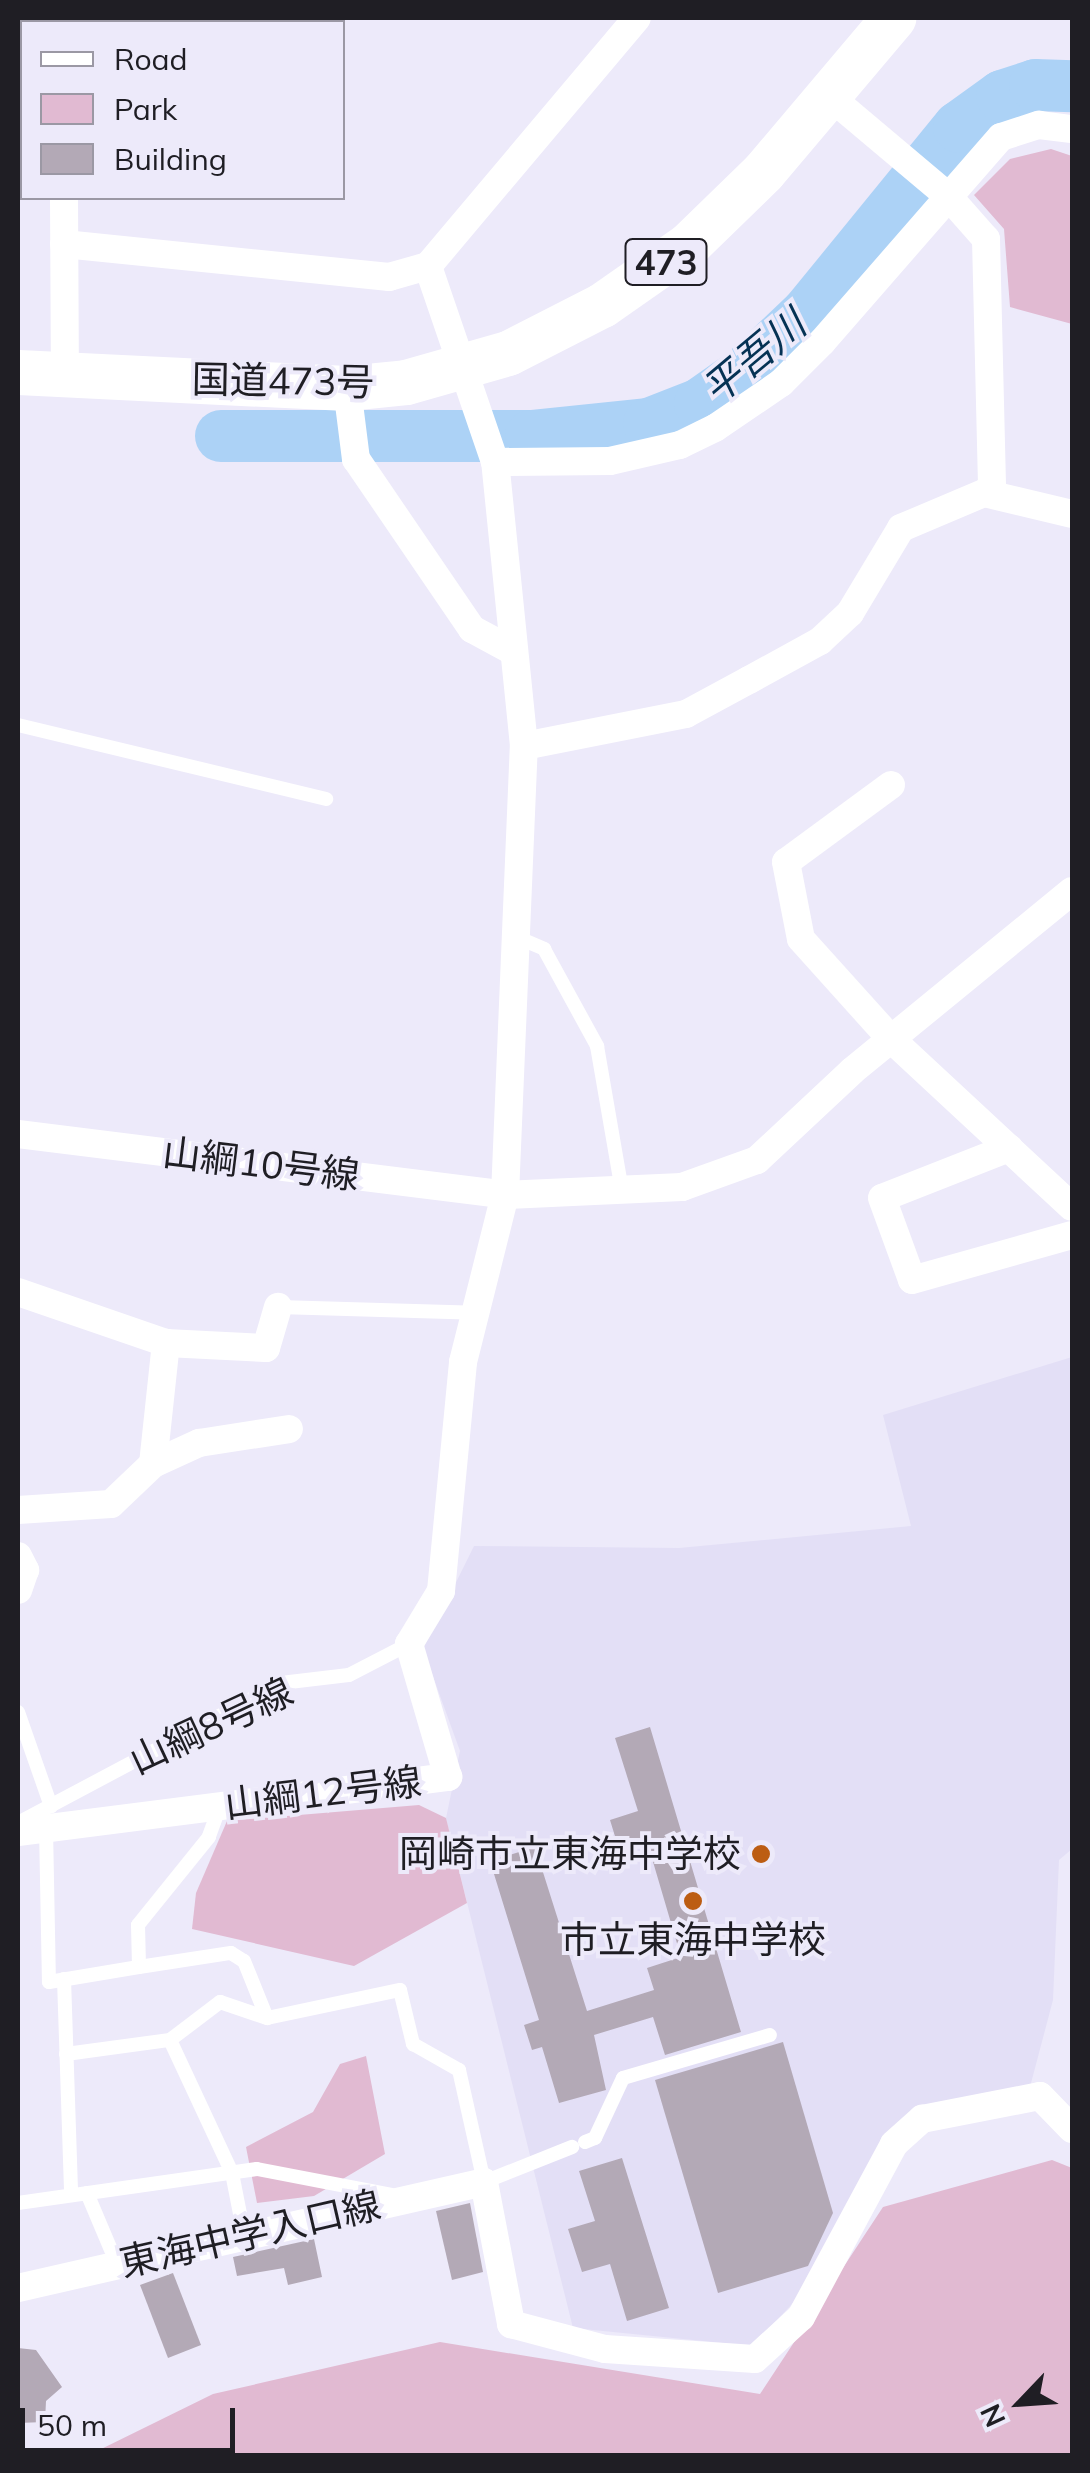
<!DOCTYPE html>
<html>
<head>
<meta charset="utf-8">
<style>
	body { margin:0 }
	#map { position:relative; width:1090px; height:2473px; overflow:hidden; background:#edeafa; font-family:Mulish,"Noto Sans JP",sans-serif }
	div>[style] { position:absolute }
	.built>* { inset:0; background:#e3dff6 }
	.green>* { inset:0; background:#e1bad2 }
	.river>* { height:52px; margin:-26px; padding:0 26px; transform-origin:26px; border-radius:26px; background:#acd2f6 }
	.building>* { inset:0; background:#b3a9b6 }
	.service>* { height:14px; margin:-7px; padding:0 7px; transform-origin:7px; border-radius:7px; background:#fff }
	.minor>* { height:28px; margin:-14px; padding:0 14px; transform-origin:14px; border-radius:14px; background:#fff }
	.trunk>* { height:45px; margin:-22.5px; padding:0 22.5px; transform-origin:22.5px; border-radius:22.5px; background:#fff }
	.dots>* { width:28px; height:28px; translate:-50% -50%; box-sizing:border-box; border:5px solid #edeafa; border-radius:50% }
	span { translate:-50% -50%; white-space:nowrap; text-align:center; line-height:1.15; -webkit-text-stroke:8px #edeafa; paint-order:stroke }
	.shield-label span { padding:2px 8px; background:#edeafa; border:2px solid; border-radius:8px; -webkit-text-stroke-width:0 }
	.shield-label { font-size:35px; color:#1f1e24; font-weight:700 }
	.street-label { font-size:38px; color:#1f1e24 }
	.poi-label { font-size:38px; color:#1f1e24 }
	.right { translate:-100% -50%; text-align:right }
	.water-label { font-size:40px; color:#053254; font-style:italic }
	.frame { position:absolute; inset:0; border:20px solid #1f1e24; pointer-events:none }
	.legend { position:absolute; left:20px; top:20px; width:325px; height:180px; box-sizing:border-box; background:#edeafa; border:2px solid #9b98a4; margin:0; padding:12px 18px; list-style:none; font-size:30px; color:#1f1e24 }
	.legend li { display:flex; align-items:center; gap:20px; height:50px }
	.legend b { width:50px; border:2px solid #9b98a4 }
	.north { position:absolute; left:970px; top:2353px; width:100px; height:100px; -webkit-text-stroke:8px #edeafa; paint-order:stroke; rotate:245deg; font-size:28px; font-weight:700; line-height:40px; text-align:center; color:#1f1e24 }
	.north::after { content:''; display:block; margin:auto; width:35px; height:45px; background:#1f1e24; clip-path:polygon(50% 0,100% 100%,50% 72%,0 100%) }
	.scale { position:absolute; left:20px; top:2408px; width:215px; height:45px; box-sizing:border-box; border:5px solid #1f1e24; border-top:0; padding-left:12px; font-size:30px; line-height:35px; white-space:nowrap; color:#1f1e24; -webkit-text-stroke:8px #edeafa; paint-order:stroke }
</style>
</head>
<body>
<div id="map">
	<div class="built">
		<i style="clip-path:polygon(1072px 1357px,1072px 1849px,1059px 1860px,1053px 2000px,1030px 2087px,918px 2110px,804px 2291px,753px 2346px,573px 2328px,446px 1818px,460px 1751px,423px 1649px,474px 1546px,679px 1548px,911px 1526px,883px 1415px)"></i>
	</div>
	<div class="green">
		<i style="clip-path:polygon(1051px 149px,1072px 156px,1072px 324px,1010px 307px,1004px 229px,974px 195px,1010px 159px)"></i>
		<i style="clip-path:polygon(419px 1805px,446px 1818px,467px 1903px,354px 1966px,192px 1929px,196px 1893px,227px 1821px)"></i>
		<i style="clip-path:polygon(366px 2056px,385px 2154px,314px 2196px,257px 2203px,246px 2147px,313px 2112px,340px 2064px)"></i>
		<i style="clip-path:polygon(1052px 2160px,1072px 2168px,1072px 2455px,87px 2456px,213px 2394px,440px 2342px,760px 2394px,883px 2207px)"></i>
	</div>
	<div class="river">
		<i style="left:221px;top:436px;width:310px"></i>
		<i style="left:531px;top:436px;width:119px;rotate:-5.8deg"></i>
		<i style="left:649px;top:424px;width:55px;rotate:-21.4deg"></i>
		<i style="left:700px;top:404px;width:54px;rotate:-35.2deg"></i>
		<i style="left:744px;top:373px;width:88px;rotate:-43.6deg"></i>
		<i style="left:808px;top:312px;width:239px;rotate:-50.8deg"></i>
		<i style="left:959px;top:127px;width:53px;rotate:-35.8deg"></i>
		<i style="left:1002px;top:96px;width:35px;rotate:-18deg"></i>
		<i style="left:1035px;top:85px;width:37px;rotate:2deg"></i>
	</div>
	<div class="building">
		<i style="clip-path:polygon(650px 1727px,741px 2032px,665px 2055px,653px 2017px,594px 2035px,606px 2090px,559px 2103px,542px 2047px,532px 2050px,524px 2025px,539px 2020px,490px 1861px,535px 1847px,587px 2011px,654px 1990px,647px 1968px,681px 1957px,646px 1838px,618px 1846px,610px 1820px,638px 1811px,615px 1738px)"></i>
		<i style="clip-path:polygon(783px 2042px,833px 2213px,808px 2266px,718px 2293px,655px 2080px)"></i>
		<i style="clip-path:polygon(622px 2158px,669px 2308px,627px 2321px,610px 2264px,582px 2272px,568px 2229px,595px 2221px,579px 2171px)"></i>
		<i style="clip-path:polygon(470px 2203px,483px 2272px,452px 2280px,436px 2211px)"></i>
		<i style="clip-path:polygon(314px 2239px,322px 2277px,288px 2285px,284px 2268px,237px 2276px,233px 2257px)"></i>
		<i style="clip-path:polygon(173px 2273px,201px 2345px,168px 2358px,140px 2285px)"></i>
		<i style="clip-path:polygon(18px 2348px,36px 2350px,62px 2387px,46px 2401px,45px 2422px,18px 2423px)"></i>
	</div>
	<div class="service">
		<i style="left:18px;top:725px;width:317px;rotate:13.5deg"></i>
		<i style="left:514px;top:936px;width:33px;rotate:23deg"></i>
		<i style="left:544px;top:949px;width:111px;rotate:61.3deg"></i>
		<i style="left:597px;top:1046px;width:146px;rotate:80.2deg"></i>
		<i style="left:278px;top:1307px;width:197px;rotate:1.7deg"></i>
		<i style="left:18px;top:1712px;width:100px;rotate:70.7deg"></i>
		<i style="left:220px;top:1806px;width:33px;rotate:110deg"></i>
		<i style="left:209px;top:1837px;width:113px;rotate:128.9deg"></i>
		<i style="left:138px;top:1925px;width:42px;rotate:88.6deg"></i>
		<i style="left:139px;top:1967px;width:93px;rotate:-8.7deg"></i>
		<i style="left:231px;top:1953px;width:15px;rotate:32deg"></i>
		<i style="left:244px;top:1961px;width:61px;rotate:68deg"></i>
		<i style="left:267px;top:2018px;width:136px;rotate:-11.9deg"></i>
		<i style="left:400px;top:1990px;width:56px;rotate:76.5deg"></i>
		<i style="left:413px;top:2044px;width:53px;rotate:29.5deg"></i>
		<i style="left:459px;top:2070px;width:115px;rotate:77.4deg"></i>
		<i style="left:484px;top:2182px;width:95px;rotate:-21.7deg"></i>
		<i style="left:18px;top:1823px;width:298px;rotate:-28deg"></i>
		<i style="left:281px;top:1683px;width:68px;rotate:-6.7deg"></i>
		<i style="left:349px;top:1675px;width:68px;rotate:-27.3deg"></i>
		<i style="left:46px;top:1828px;width:154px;rotate:88.9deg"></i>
		<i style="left:49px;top:1982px;width:91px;rotate:-9.5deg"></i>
		<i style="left:64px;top:1979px;width:216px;rotate:88.1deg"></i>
		<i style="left:170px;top:2040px;width:147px;rotate:65deg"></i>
		<i style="left:232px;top:2173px;width:62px;rotate:78.9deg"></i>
		<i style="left:66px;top:2054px;width:105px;rotate:-7.7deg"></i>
		<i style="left:170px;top:2040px;width:63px;rotate:-37.2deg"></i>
		<i style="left:220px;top:2002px;width:50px;rotate:18.8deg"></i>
		<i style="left:585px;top:2142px;width:11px;rotate:-22deg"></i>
		<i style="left:595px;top:2138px;width:66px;rotate:-65deg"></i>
		<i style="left:623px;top:2078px;width:153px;rotate:-16.3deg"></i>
		<i style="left:87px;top:2193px;width:77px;rotate:67.1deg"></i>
		<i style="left:18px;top:2203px;width:241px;rotate:-8.1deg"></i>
		<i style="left:257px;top:2169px;width:137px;rotate:10.9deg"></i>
	</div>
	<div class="minor">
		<i style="left:62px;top:18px;width:4px;rotate:90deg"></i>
		<i style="left:828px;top:95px;width:157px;rotate:40.1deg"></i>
		<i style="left:948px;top:196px;width:57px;rotate:48.5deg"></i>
		<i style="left:986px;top:239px;width:253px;rotate:88.6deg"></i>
		<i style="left:64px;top:198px;width:177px;rotate:89.7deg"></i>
		<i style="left:64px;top:244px;width:327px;rotate:5.8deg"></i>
		<i style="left:389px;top:277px;width:41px;rotate:-15.8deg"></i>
		<i style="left:428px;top:266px;width:324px;rotate:-49.9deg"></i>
		<i style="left:347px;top:388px;width:72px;rotate:82.8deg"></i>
		<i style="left:356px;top:459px;width:206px;rotate:55.7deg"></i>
		<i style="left:472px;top:629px;width:44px;rotate:28.3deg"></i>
		<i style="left:495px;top:462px;width:115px;rotate:-0.5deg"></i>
		<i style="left:610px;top:461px;width:72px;rotate:-12.9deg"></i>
		<i style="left:680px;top:445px;width:39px;rotate:-26deg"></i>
		<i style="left:715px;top:428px;width:80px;rotate:-34.3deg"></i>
		<i style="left:781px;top:383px;width:58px;rotate:-45deg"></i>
		<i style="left:822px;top:342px;width:272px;rotate:-48.9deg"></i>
		<i style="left:1001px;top:137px;width:40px;rotate:-18deg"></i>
		<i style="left:1039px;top:125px;width:33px;rotate:7deg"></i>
		<i style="left:524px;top:746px;width:165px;rotate:-11.2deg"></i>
		<i style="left:686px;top:714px;width:72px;rotate:-28.4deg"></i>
		<i style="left:749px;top:680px;width:81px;rotate:-28.8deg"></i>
		<i style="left:820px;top:641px;width:41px;rotate:-43deg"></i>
		<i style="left:850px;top:613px;width:99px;rotate:-59deg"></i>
		<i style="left:901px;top:528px;width:90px;rotate:-22.9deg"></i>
		<i style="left:984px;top:493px;width:90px;rotate:13.4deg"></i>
		<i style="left:891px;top:785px;width:130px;rotate:143.7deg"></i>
		<i style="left:786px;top:862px;width:78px;rotate:79deg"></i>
		<i style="left:801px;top:939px;width:133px;rotate:48deg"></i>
		<i style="left:890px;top:1038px;width:248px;rotate:42.9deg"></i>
		<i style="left:18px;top:1134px;width:491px;rotate:7.1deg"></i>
		<i style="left:505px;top:1195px;width:177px;rotate:-2.6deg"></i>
		<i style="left:682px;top:1187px;width:80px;rotate:-19.8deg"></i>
		<i style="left:757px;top:1160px;width:130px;rotate:-43.1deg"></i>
		<i style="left:852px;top:1071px;width:284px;rotate:-39.3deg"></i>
		<i style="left:1009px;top:1148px;width:136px;rotate:158.5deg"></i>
		<i style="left:882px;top:1198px;width:87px;rotate:69.9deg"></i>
		<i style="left:912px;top:1280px;width:166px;rotate:-15.7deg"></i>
		<i style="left:18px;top:1292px;width:157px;rotate:19deg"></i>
		<i style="left:166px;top:1343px;width:100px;rotate:2.9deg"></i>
		<i style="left:266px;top:1348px;width:43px;rotate:-73.7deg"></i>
		<i style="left:153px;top:1464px;width:51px;rotate:-24.5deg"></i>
		<i style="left:199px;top:1443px;width:91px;rotate:-8.8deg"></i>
		<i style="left:18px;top:1510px;width:93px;rotate:-3.7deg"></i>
		<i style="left:111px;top:1504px;width:58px;rotate:-43.6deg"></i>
		<i style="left:153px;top:1464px;width:122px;rotate:-83.9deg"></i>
		<i style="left:18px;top:1556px;width:16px;rotate:63deg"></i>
		<i style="left:25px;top:1570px;width:21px;rotate:109deg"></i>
		<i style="left:18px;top:1832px;width:434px;rotate:-7.3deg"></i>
		<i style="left:448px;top:1777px;width:139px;rotate:-106.3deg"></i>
		<i style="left:409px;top:1644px;width:62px;rotate:-58.9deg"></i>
		<i style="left:441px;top:1591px;width:230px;rotate:-84.5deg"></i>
		<i style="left:463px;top:1362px;width:172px;rotate:-75.9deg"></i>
		<i style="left:505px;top:1195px;width:449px;rotate:-87.6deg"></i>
		<i style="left:524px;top:746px;width:285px;rotate:-95.8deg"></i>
		<i style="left:495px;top:462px;width:207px;rotate:-108.9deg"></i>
		<i style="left:18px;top:2288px;width:478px;rotate:-12.8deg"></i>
		<i style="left:484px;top:2182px;width:145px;rotate:79.2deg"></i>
		<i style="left:511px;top:2324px;width:97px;rotate:14.9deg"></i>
		<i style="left:605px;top:2349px;width:150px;rotate:3.8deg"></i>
		<i style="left:755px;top:2359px;width:62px;rotate:-42.4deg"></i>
		<i style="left:801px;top:2317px;width:196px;rotate:-61.7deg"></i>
		<i style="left:894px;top:2144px;width:38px;rotate:-42deg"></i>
		<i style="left:922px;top:2119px;width:120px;rotate:-11deg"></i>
		<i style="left:1040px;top:2096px;width:46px;rotate:45.9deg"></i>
	</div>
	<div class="trunk">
		<i style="left:18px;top:372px;width:329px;rotate:2.8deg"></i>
		<i style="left:347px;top:388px;width:59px;rotate:-5.8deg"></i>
		<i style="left:406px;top:382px;width:106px;rotate:-15.9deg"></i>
		<i style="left:508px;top:353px;width:106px;rotate:-27.1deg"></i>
		<i style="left:602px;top:305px;width:106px;rotate:-35deg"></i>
		<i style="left:689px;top:244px;width:103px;rotate:-44.2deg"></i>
		<i style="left:763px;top:172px;width:202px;rotate:-49.8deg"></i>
	</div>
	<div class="dots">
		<i style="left:761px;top:1854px;background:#bc5d13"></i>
		<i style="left:693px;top:1901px;background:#bc5d13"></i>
	</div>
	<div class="shield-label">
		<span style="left:666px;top:262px">473</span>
	</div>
	<div class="street-label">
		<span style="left:283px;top:381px;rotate:1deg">国道473号</span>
		<span style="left:261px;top:1164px;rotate:7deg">山綱10号線</span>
		<span style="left:211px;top:1726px;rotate:-25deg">山綱8号線</span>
		<span style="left:323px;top:1793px;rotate:-7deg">山綱12号線</span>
		<span style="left:250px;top:2234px;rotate:-13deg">東海中学入口線</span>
	</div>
	<div class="poi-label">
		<span class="right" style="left:741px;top:1854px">岡崎市立東海中学校</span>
		<span style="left:693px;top:1940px">市立東海中学校</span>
	</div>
	<div class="water-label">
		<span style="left:753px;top:356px;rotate:-40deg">平吾川</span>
	</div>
	<div class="frame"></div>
	<ul class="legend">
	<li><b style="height:12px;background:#fff"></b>Road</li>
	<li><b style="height:28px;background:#e1bad2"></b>Park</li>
	<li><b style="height:28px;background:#b3a9b6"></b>Building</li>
	</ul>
	<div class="north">N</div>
	<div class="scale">50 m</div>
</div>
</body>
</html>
